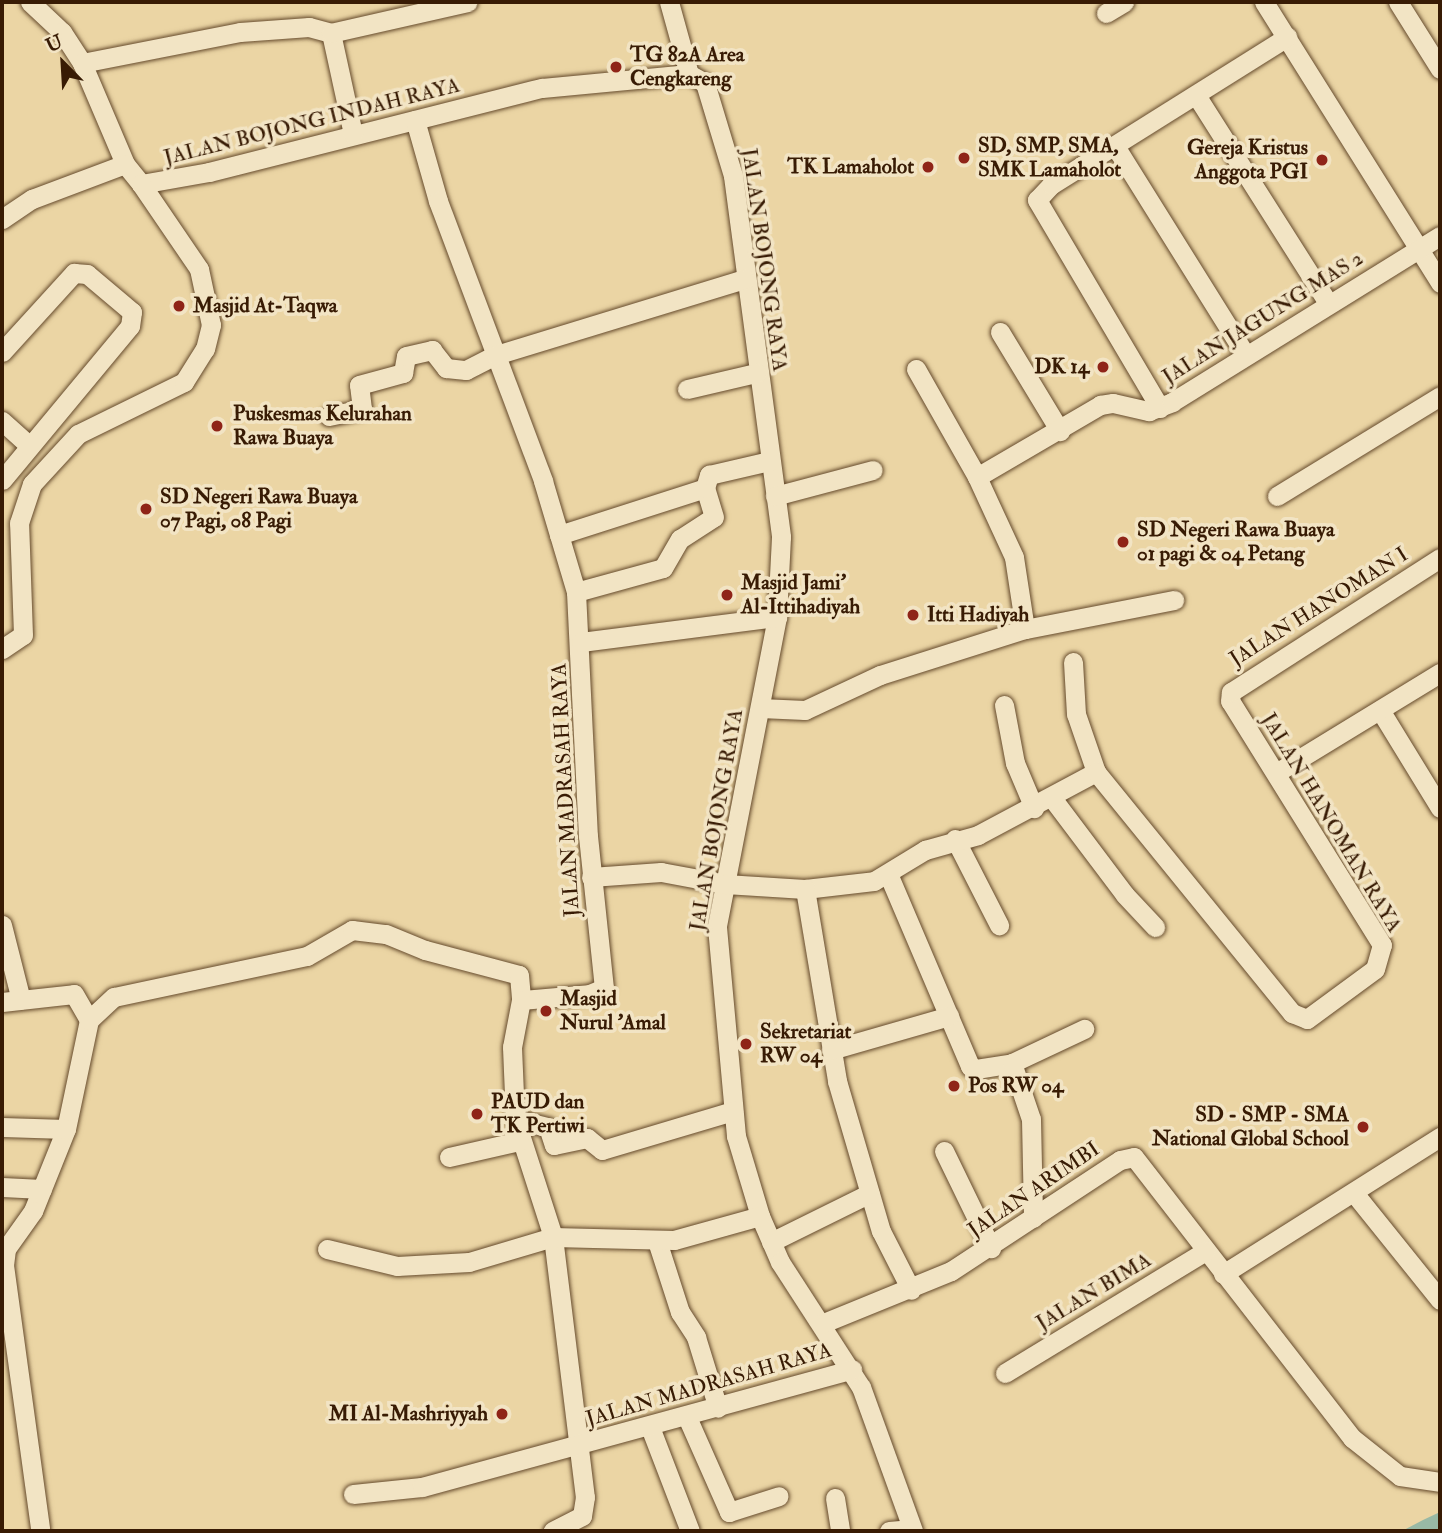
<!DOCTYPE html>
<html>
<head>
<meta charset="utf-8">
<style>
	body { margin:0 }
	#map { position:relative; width:1442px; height:1533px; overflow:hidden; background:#ebd5a4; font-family:"IM FELL Double Pica",serif }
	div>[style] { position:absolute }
	.water>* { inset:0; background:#98b9a5 }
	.roads { filter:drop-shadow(0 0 2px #654a2c) drop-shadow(0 0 2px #654a2c) }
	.minor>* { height:19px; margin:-9.5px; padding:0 9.5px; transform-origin:9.5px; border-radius:9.5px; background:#f2e4c4 }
	.dots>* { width:19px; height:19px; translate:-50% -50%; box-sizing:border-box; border:4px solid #f2e4c4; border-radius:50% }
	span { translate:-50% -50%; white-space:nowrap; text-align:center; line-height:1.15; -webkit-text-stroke:7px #f2e4c4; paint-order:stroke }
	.poi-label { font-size:21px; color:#381b04; font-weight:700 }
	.left { translate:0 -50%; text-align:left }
	.right { translate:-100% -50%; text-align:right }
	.street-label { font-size:21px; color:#381b04 }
	.frame { position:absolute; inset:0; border:4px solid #381b04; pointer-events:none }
	.north { position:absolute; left:28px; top:28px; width:70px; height:70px; -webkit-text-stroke:5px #f2e4c4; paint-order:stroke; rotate:336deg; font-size:19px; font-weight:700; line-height:28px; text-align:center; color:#381b04 }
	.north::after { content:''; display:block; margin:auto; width:24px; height:32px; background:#381b04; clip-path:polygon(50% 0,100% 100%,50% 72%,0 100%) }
</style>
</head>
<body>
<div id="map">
	<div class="water">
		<i style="clip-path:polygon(1440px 1512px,1440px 1531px,1402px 1531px,1423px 1520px)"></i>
	</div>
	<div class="roads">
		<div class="minor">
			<i style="left:30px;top:2px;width:44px;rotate:43.2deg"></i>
			<i style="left:62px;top:32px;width:37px;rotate:57deg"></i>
			<i style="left:82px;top:63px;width:110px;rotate:66.9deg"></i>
			<i style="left:125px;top:164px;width:26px;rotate:51deg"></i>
			<i style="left:141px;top:184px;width:69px;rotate:-10deg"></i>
			<i style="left:209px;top:172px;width:343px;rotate:-14.2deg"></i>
			<i style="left:542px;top:88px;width:148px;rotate:-5.4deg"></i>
			<i style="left:689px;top:74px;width:18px;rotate:29deg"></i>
			<i style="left:705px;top:83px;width:97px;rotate:73.2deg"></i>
			<i style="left:733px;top:176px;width:364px;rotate:82.4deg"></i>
			<i style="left:781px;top:537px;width:80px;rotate:92.9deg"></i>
			<i style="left:777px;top:617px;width:316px;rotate:101deg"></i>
			<i style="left:717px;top:927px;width:210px;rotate:84.8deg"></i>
			<i style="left:736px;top:1136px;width:84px;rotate:73.3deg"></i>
			<i style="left:760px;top:1216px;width:50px;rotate:66.5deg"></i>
			<i style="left:780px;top:1262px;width:149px;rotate:57.1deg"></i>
			<i style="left:861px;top:1387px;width:153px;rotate:70.1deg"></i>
			<i style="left:669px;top:2px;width:75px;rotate:74.5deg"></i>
			<i style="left:1264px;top:2px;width:332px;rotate:57.9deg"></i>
			<i style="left:1398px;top:2px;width:79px;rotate:57.9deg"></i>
			<i style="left:1106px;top:13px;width:21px;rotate:-31deg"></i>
			<i style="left:82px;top:63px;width:161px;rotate:-11.1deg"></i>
			<i style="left:240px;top:32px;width:69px;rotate:-4.1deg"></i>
			<i style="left:309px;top:27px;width:23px;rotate:15deg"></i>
			<i style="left:1196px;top:95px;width:246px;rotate:57.6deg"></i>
			<i style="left:415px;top:120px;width:84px;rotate:74.1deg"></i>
			<i style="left:438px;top:201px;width:299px;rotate:69.4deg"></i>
			<i style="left:543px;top:481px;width:116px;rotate:73.4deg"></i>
			<i style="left:576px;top:592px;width:244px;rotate:87.2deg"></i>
			<i style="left:588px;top:836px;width:153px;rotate:84deg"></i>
			<i style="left:604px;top:988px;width:15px;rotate:157deg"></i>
			<i style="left:590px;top:994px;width:69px;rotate:175deg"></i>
			<i style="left:353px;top:134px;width:103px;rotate:-102.3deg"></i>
			<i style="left:331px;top:33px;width:140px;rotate:-12.8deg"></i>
			<i style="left:1115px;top:146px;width:245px;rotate:58deg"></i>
			<i style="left:2px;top:219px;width:36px;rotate:-34deg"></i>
			<i style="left:32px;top:199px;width:99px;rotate:-20.6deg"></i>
			<i style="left:1000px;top:332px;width:116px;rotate:58.8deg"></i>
			<i style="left:2px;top:352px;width:107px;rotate:-47.7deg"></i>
			<i style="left:74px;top:273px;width:13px;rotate:4deg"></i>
			<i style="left:87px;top:274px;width:59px;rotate:40.2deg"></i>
			<i style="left:132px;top:312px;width:14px;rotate:98deg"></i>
			<i style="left:130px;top:326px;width:200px;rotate:129.7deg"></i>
			<i style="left:916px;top:369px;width:124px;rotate:60.5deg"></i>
			<i style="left:687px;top:389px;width:71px;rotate:-13.1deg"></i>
			<i style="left:1160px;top:408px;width:242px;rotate:-120.6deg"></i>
			<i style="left:1037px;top:200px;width:21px;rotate:-47deg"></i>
			<i style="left:1051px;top:185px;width:279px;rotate:-32.1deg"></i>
			<i style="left:329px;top:416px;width:34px;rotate:-12deg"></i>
			<i style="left:362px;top:409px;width:24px;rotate:-97deg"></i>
			<i style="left:359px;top:385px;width:46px;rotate:-15.3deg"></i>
			<i style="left:403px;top:373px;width:17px;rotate:-80deg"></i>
			<i style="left:406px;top:356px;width:27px;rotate:-13deg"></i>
			<i style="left:432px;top:350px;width:23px;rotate:52deg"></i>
			<i style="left:446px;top:368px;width:20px;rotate:6deg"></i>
			<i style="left:466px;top:370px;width:34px;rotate:-27deg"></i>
			<i style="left:496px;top:355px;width:260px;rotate:-17deg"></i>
			<i style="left:2px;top:421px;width:36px;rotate:42deg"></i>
			<i style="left:775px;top:496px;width:101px;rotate:-14.9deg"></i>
			<i style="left:1277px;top:496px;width:191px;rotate:-31.5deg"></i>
			<i style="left:559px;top:535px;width:153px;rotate:-17.8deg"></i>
			<i style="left:576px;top:592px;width:90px;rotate:-15.4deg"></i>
			<i style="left:663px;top:568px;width:34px;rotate:-60deg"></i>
			<i style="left:680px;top:539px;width:40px;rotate:-32.9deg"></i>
			<i style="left:714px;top:517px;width:30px;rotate:-107deg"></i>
			<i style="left:705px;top:488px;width:14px;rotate:-73deg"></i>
			<i style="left:709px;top:475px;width:62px;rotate:-13.1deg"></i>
			<i style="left:1025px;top:629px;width:152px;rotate:-11deg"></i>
			<i style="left:581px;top:642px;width:198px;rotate:-7.3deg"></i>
			<i style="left:2px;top:649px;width:25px;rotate:-34deg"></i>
			<i style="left:23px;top:635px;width:112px;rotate:-92deg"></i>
			<i style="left:19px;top:523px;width:41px;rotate:-71.6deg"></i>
			<i style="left:32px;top:484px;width:68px;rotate:-47.4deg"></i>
			<i style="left:78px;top:434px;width:118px;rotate:-26.1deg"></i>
			<i style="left:184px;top:382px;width:39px;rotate:-58deg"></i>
			<i style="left:205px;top:349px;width:25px;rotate:-76deg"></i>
			<i style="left:211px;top:325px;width:57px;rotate:-102.1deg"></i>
			<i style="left:199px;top:269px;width:103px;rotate:-124.3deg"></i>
			<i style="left:1073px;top:662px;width:52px;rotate:86.7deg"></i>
			<i style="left:1076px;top:714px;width:61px;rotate:71deg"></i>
			<i style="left:1004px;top:705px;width:59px;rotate:79.3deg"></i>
			<i style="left:1015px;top:763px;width:49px;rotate:67.1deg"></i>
			<i style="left:760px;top:708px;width:45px;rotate:2.5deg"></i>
			<i style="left:805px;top:710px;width:83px;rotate:-25deg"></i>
			<i style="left:880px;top:675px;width:152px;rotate:-17.6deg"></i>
			<i style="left:1025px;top:629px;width:73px;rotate:-98.7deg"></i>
			<i style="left:1014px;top:557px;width:88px;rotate:-114.8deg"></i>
			<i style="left:977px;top:477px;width:143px;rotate:-30.3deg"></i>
			<i style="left:1100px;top:405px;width:13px;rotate:-9deg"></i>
			<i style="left:1113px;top:403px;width:37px;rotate:13deg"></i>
			<i style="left:1149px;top:411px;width:25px;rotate:-21deg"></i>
			<i style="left:1172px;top:402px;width:315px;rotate:-31.8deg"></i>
			<i style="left:1380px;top:710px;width:115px;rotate:58.5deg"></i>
			<i style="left:1276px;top:773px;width:192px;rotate:-31.4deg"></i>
			<i style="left:1052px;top:798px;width:121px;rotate:53deg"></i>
			<i style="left:1125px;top:895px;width:44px;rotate:46.8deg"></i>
			<i style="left:955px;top:839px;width:97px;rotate:62.9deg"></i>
			<i style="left:889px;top:876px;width:207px;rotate:66.9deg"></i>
			<i style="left:970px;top:1066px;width:7px;rotate:27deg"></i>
			<i style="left:976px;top:1069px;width:36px;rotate:-9deg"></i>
			<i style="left:1012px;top:1063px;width:80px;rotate:-25.3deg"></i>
			<i style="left:591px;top:877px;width:70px;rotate:-4.1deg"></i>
			<i style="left:661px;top:872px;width:65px;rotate:10.6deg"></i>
			<i style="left:725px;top:884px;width:80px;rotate:3.6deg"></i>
			<i style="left:805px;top:889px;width:69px;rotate:-6.6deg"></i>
			<i style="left:874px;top:881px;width:60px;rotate:-31.3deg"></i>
			<i style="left:925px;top:850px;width:55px;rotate:-15.8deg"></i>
			<i style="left:978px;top:835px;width:134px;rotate:-28.1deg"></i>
			<i style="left:1096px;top:772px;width:311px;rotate:50.9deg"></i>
			<i style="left:1292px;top:1013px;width:16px;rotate:22deg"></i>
			<i style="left:1307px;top:1019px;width:84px;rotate:-36.3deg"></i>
			<i style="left:1375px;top:969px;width:25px;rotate:-74deg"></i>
			<i style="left:1382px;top:945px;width:287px;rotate:-121.9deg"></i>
			<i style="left:1230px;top:701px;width:9px;rotate:-84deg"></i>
			<i style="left:1231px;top:692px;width:248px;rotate:-32.7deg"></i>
			<i style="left:805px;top:889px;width:195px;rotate:80.5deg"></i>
			<i style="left:837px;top:1081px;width:156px;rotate:73.7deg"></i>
			<i style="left:881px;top:1231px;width:66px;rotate:63deg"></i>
			<i style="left:2px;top:925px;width:77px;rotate:75.8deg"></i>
			<i style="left:2px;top:1002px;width:72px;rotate:-6.3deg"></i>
			<i style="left:74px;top:994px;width:30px;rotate:60deg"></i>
			<i style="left:89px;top:1020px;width:111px;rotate:101.9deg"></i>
			<i style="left:66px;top:1129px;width:88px;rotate:111.9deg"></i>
			<i style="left:33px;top:1211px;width:47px;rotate:125.4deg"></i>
			<i style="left:6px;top:1249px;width:16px;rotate:97deg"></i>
			<i style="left:4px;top:1265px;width:266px;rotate:82.2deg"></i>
			<i style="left:89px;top:1020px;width:34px;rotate:-43deg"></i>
			<i style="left:114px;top:997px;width:197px;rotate:-12deg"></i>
			<i style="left:307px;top:956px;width:52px;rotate:-30deg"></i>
			<i style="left:352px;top:930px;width:34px;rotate:7deg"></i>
			<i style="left:386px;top:934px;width:42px;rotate:22.3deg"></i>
			<i style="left:425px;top:950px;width:97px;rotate:14.9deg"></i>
			<i style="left:519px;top:975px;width:25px;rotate:85deg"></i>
			<i style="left:521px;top:1000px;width:48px;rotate:100.8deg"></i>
			<i style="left:512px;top:1047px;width:72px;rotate:87.6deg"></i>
			<i style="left:515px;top:1119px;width:124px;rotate:72.1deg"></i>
			<i style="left:553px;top:1237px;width:262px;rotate:83deg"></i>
			<i style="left:585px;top:1497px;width:19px;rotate:99deg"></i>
			<i style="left:582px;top:1516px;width:33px;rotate:153deg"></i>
			<i style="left:831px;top:1050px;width:123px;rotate:-16.1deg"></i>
			<i style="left:1012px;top:1063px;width:59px;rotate:71.3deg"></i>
			<i style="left:1031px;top:1119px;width:99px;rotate:88.8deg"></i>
			<i style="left:515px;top:1119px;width:34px;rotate:14deg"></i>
			<i style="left:548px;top:1127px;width:19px;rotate:72deg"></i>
			<i style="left:554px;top:1145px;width:34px;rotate:-12deg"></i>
			<i style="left:587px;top:1138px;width:19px;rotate:39deg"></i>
			<i style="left:602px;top:1150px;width:137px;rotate:-16.6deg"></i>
			<i style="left:2px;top:1127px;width:64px;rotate:1.8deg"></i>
			<i style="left:944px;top:1151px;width:108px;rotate:64.1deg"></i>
			<i style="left:449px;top:1157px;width:72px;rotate:-12.9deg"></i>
			<i style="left:2px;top:1187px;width:40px;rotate:2.9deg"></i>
			<i style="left:1354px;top:1193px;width:137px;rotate:51.2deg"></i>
			<i style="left:657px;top:1241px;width:75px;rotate:72.1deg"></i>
			<i style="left:680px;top:1312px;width:30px;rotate:57deg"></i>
			<i style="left:696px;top:1337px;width:74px;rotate:72.8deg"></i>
			<i style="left:771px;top:1242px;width:110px;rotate:-26.3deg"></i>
			<i style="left:327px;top:1249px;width:72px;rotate:13.7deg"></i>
			<i style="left:397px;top:1266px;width:72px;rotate:-3.2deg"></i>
			<i style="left:469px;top:1262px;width:88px;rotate:-16.6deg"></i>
			<i style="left:553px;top:1237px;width:121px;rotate:1.4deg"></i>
			<i style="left:674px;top:1240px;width:89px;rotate:-15.6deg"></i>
			<i style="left:1223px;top:1274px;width:257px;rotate:-32.3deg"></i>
			<i style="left:821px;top:1324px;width:140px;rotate:-22.2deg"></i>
			<i style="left:951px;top:1271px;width:202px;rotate:-33.3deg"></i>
			<i style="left:1120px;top:1160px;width:14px;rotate:-12deg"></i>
			<i style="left:1134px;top:1157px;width:356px;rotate:52.2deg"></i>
			<i style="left:1352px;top:1438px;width:61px;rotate:38.4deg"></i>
			<i style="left:1400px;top:1476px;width:40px;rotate:8.5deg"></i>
			<i style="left:1005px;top:1373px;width:235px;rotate:-31.3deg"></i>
			<i style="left:687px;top:1417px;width:104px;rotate:66.1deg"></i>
			<i style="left:729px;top:1512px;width:52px;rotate:-17.7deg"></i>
			<i style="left:650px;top:1427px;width:111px;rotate:69deg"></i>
			<i style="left:353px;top:1494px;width:69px;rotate:-5.8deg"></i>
			<i style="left:422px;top:1487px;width:446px;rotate:-15.3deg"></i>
			<i style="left:835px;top:1498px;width:33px;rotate:81deg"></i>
			<i style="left:889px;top:1531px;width:23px;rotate:-5deg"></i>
		</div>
	</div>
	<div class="dots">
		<i style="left:616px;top:67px;background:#8f2418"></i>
		<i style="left:964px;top:158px;background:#8f2418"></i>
		<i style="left:1322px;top:160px;background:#8f2418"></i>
		<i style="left:928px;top:167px;background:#8f2418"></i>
		<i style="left:179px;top:306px;background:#8f2418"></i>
		<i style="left:1103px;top:367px;background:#8f2418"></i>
		<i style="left:217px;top:426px;background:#8f2418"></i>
		<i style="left:146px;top:509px;background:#8f2418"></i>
		<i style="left:1123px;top:542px;background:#8f2418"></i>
		<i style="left:727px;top:595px;background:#8f2418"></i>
		<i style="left:913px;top:615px;background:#8f2418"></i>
		<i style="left:546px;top:1011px;background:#8f2418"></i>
		<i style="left:746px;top:1044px;background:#8f2418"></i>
		<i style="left:954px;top:1086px;background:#8f2418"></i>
		<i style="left:477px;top:1114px;background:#8f2418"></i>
		<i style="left:1363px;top:1127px;background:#8f2418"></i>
		<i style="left:502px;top:1414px;background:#8f2418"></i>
	</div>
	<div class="poi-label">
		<span class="left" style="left:630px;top:67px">TG 82A Area<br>Cengkareng</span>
		<span class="left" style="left:978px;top:158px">SD, SMP, SMA,<br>SMK Lamaholot</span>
		<span class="right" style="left:1308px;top:160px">Gereja Kristus<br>Anggota PGI</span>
		<span class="right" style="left:914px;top:167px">TK Lamaholot</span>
		<span class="left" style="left:193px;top:306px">Masjid At-Taqwa</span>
		<span class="right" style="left:1089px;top:367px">DK 14</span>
		<span class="left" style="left:233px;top:426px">Puskesmas Kelurahan<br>Rawa Buaya</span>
		<span class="left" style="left:160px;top:509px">SD Negeri Rawa Buaya<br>07 Pagi, 08 Pagi</span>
		<span class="left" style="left:1137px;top:542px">SD Negeri Rawa Buaya<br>01 pagi &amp; 04 Petang</span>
		<span class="left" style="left:741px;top:595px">Masjid Jami'<br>Al-Ittihadiyah</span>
		<span class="left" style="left:927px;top:615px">Itti Hadiyah</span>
		<span class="left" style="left:560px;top:1011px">Masjid<br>Nurul 'Amal</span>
		<span class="left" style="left:760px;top:1044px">Sekretariat<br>RW 04</span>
		<span class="left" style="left:968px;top:1086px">Pos RW 04</span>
		<span class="left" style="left:491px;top:1114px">PAUD dan<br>TK Pertiwi</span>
		<span class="right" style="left:1349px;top:1127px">SD - SMP - SMA<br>National Global School</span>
		<span class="right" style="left:488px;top:1414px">MI Al-Mashriyyah</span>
	</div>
	<div class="street-label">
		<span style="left:312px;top:122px;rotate:-14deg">JALAN BOJONG INDAH RAYA</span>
		<span style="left:764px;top:260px;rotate:82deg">JALAN BOJONG RAYA</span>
		<span style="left:1263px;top:318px;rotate:-32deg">JALAN JAGUNG MAS 2</span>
		<span style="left:1319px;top:607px;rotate:-32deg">JALAN HANOMAN I</span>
		<span style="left:566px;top:790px;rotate:-93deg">JALAN MADRASAH RAYA</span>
		<span style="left:717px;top:820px;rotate:-80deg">JALAN BOJONG RAYA</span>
		<span style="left:1331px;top:823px;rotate:59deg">JALAN HANOMAN RAYA</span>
		<span style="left:1034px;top:1190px;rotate:-34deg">JALAN ARIMBI</span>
		<span style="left:1094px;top:1292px;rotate:-31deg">JALAN BIMA</span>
		<span style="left:709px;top:1385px;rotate:-16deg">JALAN MADRASAH RAYA</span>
	</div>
	<div class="frame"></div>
	<div class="north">U</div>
</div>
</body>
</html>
